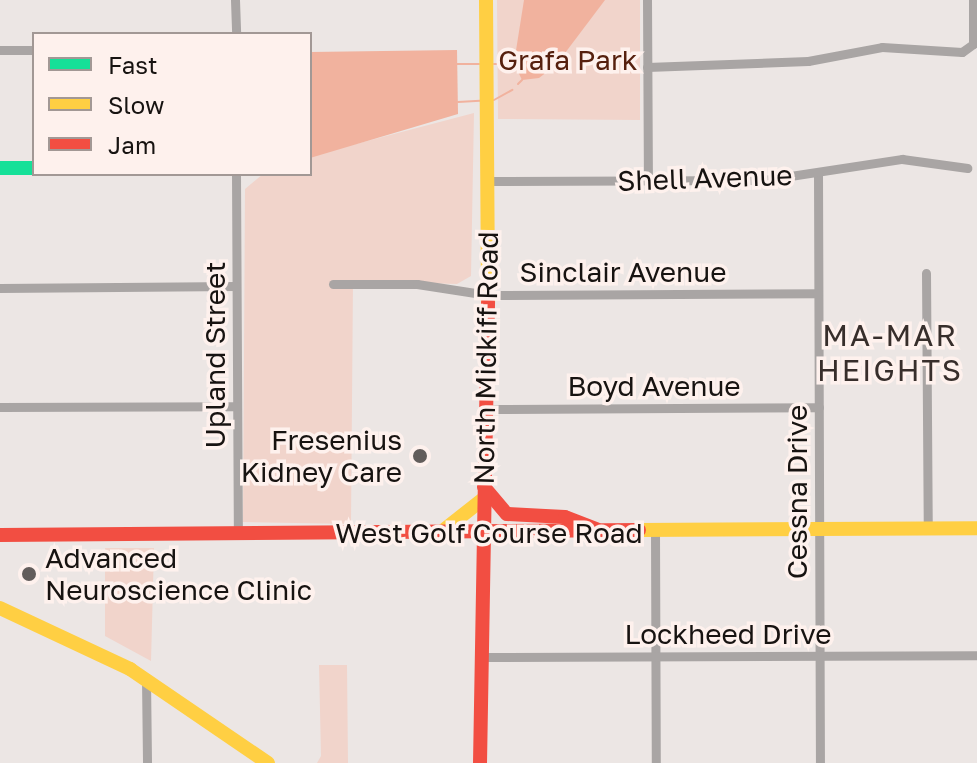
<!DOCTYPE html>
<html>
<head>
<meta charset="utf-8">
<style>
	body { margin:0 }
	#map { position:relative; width:977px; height:763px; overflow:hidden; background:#ece6e4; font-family:"Golos Text",sans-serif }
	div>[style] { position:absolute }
	.green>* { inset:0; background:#f1d4cb }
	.water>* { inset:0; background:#f1b29e }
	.stream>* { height:2px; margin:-1px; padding:0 1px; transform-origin:1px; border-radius:1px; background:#f1b29e }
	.street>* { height:9px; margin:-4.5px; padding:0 4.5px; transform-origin:4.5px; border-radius:4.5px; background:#a9a5a4 }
	.fast>* { height:14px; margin:-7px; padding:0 7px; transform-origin:7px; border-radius:7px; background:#16e098 }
	.slow>* { height:14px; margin:-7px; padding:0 7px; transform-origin:7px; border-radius:7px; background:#ffcf43 }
	.jam>* { height:14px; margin:-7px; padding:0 7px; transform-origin:7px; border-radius:7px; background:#f24e42 }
	.dots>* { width:22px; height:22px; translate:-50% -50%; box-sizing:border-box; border:4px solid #fef1ed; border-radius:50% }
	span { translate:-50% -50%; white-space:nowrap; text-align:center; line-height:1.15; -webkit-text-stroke:7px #fef1ed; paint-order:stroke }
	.park-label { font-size:28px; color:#56200e }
	.street-label { font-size:28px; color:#171311 }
	.poi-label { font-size:28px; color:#171311 }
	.right { translate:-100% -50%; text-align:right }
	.left { translate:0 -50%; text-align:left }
	.neighbourhood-label { font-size:30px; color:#372e2b; letter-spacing:2px }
	.legend { position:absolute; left:32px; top:32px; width:280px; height:144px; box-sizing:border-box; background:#fef1ed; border:2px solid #a29895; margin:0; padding:10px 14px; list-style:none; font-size:24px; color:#171311 }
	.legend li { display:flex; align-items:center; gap:16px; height:40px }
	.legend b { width:40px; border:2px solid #a29895 }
</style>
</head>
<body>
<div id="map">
	<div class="green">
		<i style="clip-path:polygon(497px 0,640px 0,640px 120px,498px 119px)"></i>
		<i style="clip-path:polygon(474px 113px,471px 276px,457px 284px,353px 281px,351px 524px,243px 522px,245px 189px,263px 174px,310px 174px,310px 156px)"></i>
		<i style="clip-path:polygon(105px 548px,154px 548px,151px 661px,105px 636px)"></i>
		<i style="clip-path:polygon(319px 665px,347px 665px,348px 763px,317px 763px,321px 756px)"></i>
	</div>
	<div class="water">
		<i style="clip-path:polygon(524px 0,605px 0,556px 65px,539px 78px,522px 80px,514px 63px)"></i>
		<i style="clip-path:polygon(457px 50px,458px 114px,310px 158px,310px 52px)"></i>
	</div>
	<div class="stream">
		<i style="left:457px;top:64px;width:22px"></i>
		<i style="left:494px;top:64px;width:6px"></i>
		<i style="left:509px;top:64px;width:5px;rotate:-11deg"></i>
		<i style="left:518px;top:84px;width:6px;rotate:-45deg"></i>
		<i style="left:494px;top:100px;width:21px;rotate:-29deg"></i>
		<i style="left:458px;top:102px;width:22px;rotate:-3deg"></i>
	</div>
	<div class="street">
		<i style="left:235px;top:0;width:34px;rotate:88deg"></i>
		<i style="left:647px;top:0;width:180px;rotate:89.7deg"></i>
		<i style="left:0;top:50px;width:34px"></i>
		<i style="left:647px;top:67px;width:161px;rotate:-2.1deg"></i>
		<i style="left:808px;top:61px;width:75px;rotate:-10.7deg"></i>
		<i style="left:882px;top:47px;width:80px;rotate:3.6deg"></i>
		<i style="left:962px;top:52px;width:14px;rotate:-36deg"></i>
		<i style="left:973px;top:44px;width:44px;rotate:-90deg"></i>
		<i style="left:236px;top:174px;width:361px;rotate:89.7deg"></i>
		<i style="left:818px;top:174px;width:589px;rotate:89.81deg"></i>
		<i style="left:488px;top:181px;width:276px;rotate:-0.2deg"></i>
		<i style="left:764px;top:180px;width:140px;rotate:-8.7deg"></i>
		<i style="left:902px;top:159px;width:66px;rotate:7.9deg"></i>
		<i style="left:926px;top:273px;width:256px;rotate:89.6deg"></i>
		<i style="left:333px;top:284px;width:84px"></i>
		<i style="left:417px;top:284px;width:72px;rotate:8.8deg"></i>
		<i style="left:488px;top:295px;width:330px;rotate:-0.3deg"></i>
		<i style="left:0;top:288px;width:236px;rotate:-0.5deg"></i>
		<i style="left:0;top:407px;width:237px;rotate:-0.2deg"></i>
		<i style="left:489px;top:409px;width:330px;rotate:-0.3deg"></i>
		<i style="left:655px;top:532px;width:231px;rotate:89.8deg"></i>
		<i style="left:479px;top:657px;width:498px;rotate:-0.2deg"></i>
		<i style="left:146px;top:679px;width:84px;rotate:89.3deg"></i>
	</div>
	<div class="fast">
		<i style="left:0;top:168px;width:34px"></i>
	</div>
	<div class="slow">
		<i style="left:486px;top:0;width:302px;rotate:89.6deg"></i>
		<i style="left:639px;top:530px;width:338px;rotate:-0.3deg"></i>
		<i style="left:440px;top:533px;width:55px;rotate:-38.3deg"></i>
		<i style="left:0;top:608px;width:144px;rotate:25.1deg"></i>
		<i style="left:130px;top:669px;width:167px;rotate:34.3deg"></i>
	</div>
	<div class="jam">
		<i style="left:484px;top:487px;width:35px;rotate:50deg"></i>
		<i style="left:507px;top:514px;width:58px;rotate:3deg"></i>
		<i style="left:565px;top:517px;width:34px;rotate:21deg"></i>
		<i style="left:0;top:535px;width:639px;rotate:-0.45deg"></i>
		<i style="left:480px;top:763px;width:461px;rotate:-89deg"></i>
	</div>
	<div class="dots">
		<i style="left:420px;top:456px;background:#625d5b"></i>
		<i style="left:29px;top:574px;background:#625d5b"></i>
	</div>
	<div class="park-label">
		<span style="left:568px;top:60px">Grafa Park</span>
	</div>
	<div class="street-label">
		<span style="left:705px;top:178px;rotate:-2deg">Shell Avenue</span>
		<span style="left:623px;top:272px">Sinclair Avenue</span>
		<span style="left:215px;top:355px;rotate:-90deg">Upland Street</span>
		<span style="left:486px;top:358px;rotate:-89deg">North Midkiff Road</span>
		<span style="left:654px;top:386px">Boyd Avenue</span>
		<span style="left:797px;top:492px;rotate:-90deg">Cessna Drive</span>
		<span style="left:489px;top:533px">West Golf Course Road</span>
		<span style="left:728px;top:634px">Lockheed Drive</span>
	</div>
	<div class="poi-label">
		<span class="right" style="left:402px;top:456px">Fresenius<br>Kidney Care</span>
		<span class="left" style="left:45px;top:574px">Advanced<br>Neuroscience Clinic</span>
	</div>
	<div class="neighbourhood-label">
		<span style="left:890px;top:352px">MA-MAR<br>HEIGHTS</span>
	</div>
	<ul class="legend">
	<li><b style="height:10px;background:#16e098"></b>Fast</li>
	<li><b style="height:10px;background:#ffcf43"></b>Slow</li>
	<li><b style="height:10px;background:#f24e42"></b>Jam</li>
	</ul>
</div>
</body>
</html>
